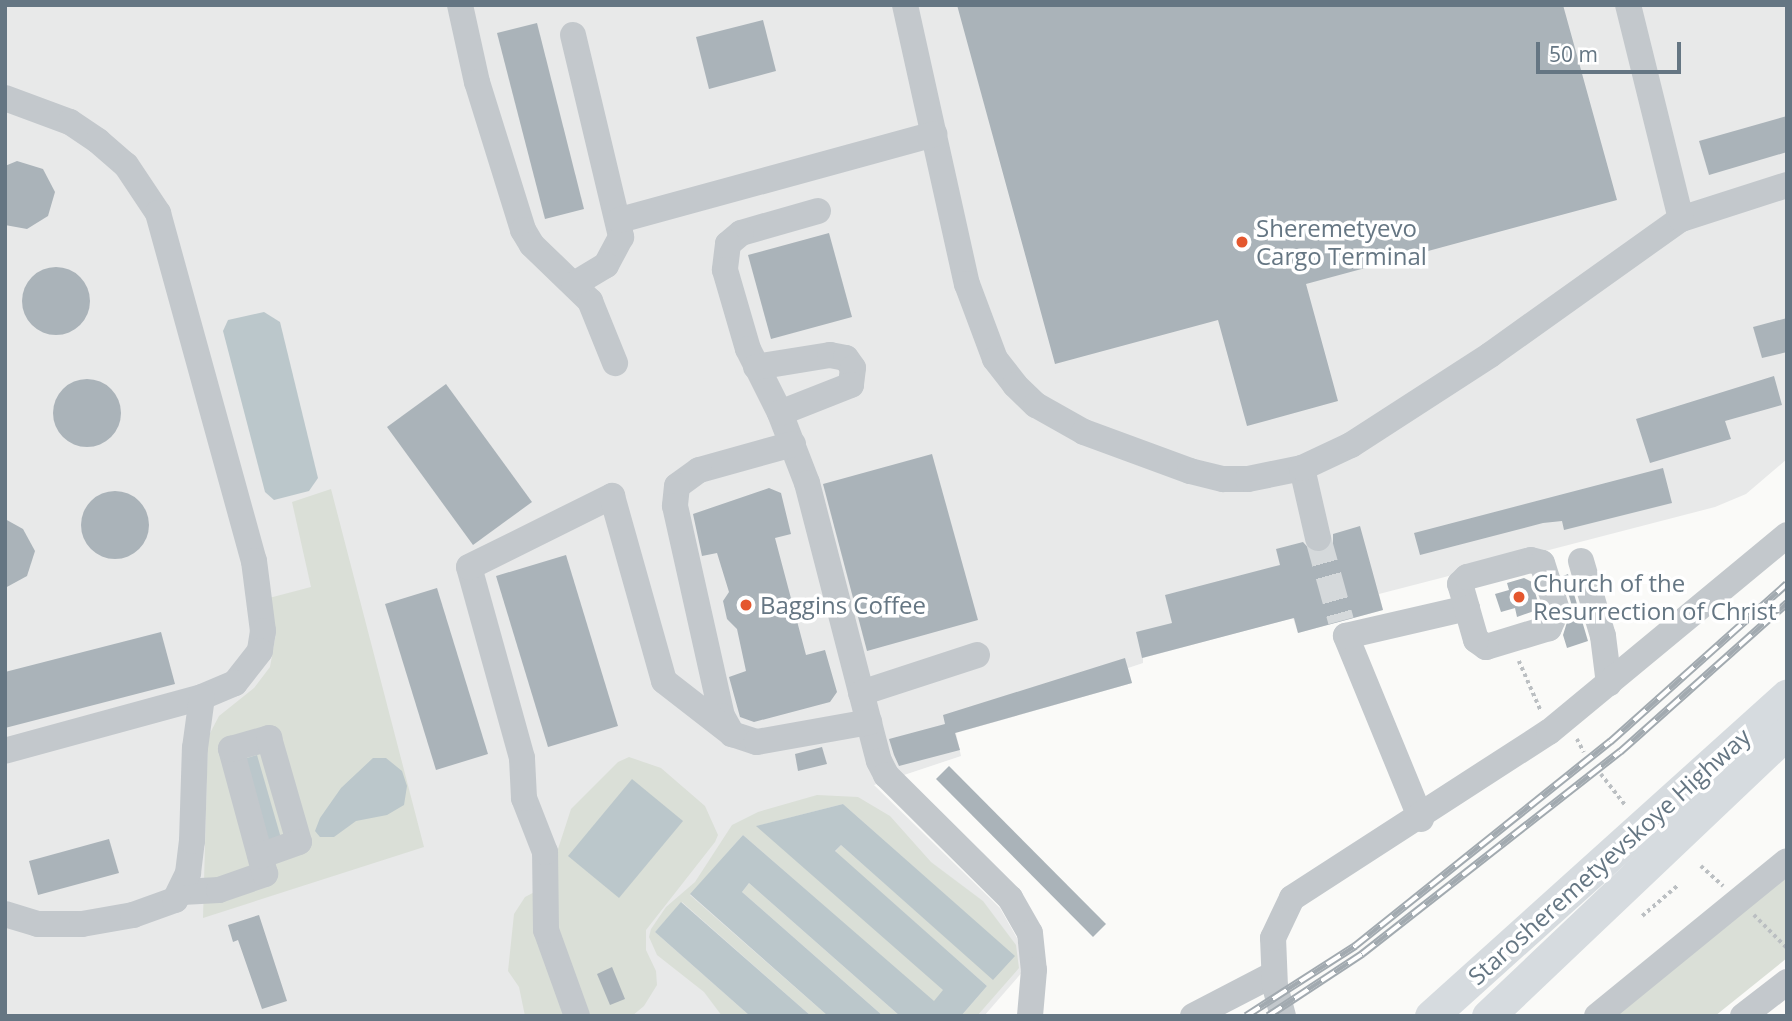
<!DOCTYPE html>
<html>
<head>
<meta charset="utf-8">
<style>
	body { margin:0 }
	#map { position:relative; width:1792px; height:1021px; overflow:hidden; background:#fafaf8; font-family:"Open Sans",sans-serif }
	div>[style] { position:absolute }
	.built>* { inset:0; background:#e8e9e9 }
	.green>* { inset:0; background:#dadfd7 }
	.water>* { inset:0; background:#bbc7cb }
	.building>* { inset:0; background:#aab3b9 }
	.round { border-radius:50% }
	.minor-tunnel>* { height:26px; margin-top:-13px; transform-origin:0; background:repeating-linear-gradient(90deg,#d5d9db 0 26px,transparent 0 39px) }
	.path>* { height:3.5px; margin-top:-1.75px; transform-origin:0; background:repeating-linear-gradient(90deg,#bbbfc2 0 3.5px,transparent 0 7px) }
	.minor>* { height:26px; margin:-13px; padding:0 13px; transform-origin:13px; border-radius:13px; background:#c3c8cc }
	.major>* { height:33px; margin:-16.5px; padding:0 16.5px; transform-origin:16.5px; border-radius:16.5px; background:#d6dbdf }
	.rail>* { height:8px; margin-top:-4px; transform-origin:0; background:repeating-linear-gradient(90deg,#fff 0 16px,#a2aab0 0 32px); box-sizing:border-box; border-block:2px solid #a2aab0 }
	.dots>* { width:19px; height:19px; translate:-50% -50%; box-sizing:border-box; border:4px solid #fff; border-radius:50% }
	span { translate:-50% -50%; white-space:nowrap; text-align:center; line-height:1.15; -webkit-text-stroke:7px #fff; paint-order:stroke }
	.poi-label { font-size:24px; color:#657683 }
	.left { translate:0 -50%; text-align:left }
	.street-label { font-size:24px; color:#657683 }
	.frame { position:absolute; inset:0; border:7px solid #657683; pointer-events:none }
	.scale { position:absolute; left:1536px; top:42px; width:145px; height:32px; box-sizing:border-box; border:4px solid #657683; border-top:0; padding-left:9px; font-size:21px; line-height:24px; white-space:nowrap; color:#657683; -webkit-text-stroke:5px #fff; paint-order:stroke }
</style>
</head>
<body>
<div id="map">
	<div class="built">
		<i style="clip-path:polygon(5px 5px,1787px 5px,1787px 459px,1746px 494px,1715px 507px,1379px 594px,1383px 610px,1298px 633px,1293px 618px,1143px 658px,1143px 663px,1128px 668px,1132px 683px,956px 733px,961px 756px,874px 785px,1000px 908px,1017px 938px,1024px 970px,984px 1016px,5px 1016px)"></i>
	</div>
	<div class="green">
		<i style="clip-path:polygon(331px 489px,424px 847px,203px 918px,208px 737px,219px 716px,254px 688px,270px 667px,276px 633px,269px 598px,311px 587px,292px 502px)"></i>
		<i style="clip-path:polygon(629px 757px,661px 768px,705px 806px,718px 835px,715px 842px,646px 930px,646px 950px,656px 971px,657px 985px,644px 1006px,632px 1016px,525px 1016px,519px 987px,508px 971px,514px 914px,525px 897px,546px 886px,571px 809px,618px 762px)"></i>
		<i style="clip-path:polygon(817px 795px,858px 797px,890px 816px,931px 862px,983px 901px,1016px 945px,1019px 968px,977px 1016px,961px 1016px,987px 986px,835px 852px,841px 845px,993px 979px,1014px 956px,843px 804px,757px 826px,944px 990px,934px 1002px,743px 835px,690px 895px,828px 1016px,811px 1016px,682px 902px,655px 932px,750px 1016px,722px 1016px,704px 992px,657px 955px,649px 937px,651px 929px,666px 907px,695px 882px,732px 825px,758px 812px)"></i>
		<i style="clip-path:polygon(1787px 875px,1787px 958px,1715px 1016px,1616px 1016px)"></i>
		<i style="clip-path:polygon(749px 883px,900px 1016px,883px 1016px,742px 892px)"></i>
	</div>
	<div class="water">
		<i style="clip-path:polygon(264px 312px,280px 322px,318px 478px,309px 491px,274px 500px,265px 492px,223px 331px,228px 320px)"></i>
		<i style="clip-path:polygon(257px 755px,281px 838px,268px 842px,244px 759px)"></i>
		<i style="clip-path:polygon(373px 758px,386px 758px,402px 771px,407px 786px,404px 805px,387px 815px,356px 821px,334px 837px,320px 837px,315px 831px,320px 818px,341px 788px)"></i>
		<i style="clip-path:polygon(632px 779px,683px 821px,619px 898px,568px 856px)"></i>
		<i style="clip-path:polygon(843px 804px,1015px 956px,993px 980px,841px 845px,835px 851px,987px 986px,961px 1016px,900px 1016px,749px 883px,742px 892px,883px 1016px,828px 1016px,690px 894px,743px 835px,934px 1001px,943px 990px,756px 826px)"></i>
		<i style="clip-path:polygon(681px 902px,811px 1016px,750px 1016px,655px 932px)"></i>
	</div>
	<div class="building">
		<i style="clip-path:polygon(957px 5px,1563px 5px,1617px 200px,1306px 284px,1338px 401px,1247px 426px,1218px 320px,1055px 364px)"></i>
		<i style="clip-path:polygon(763px 20px,776px 71px,709px 89px,696px 37px)"></i>
		<i style="clip-path:polygon(537px 23px,584px 209px,545px 219px,497px 33px)"></i>
		<i style="clip-path:polygon(1787px 116px,1787px 152px,1709px 175px,1699px 141px)"></i>
		<i style="clip-path:polygon(17px 161px,43px 169px,55px 192px,48px 216px,27px 229px,5px 225px,5px 166px)"></i>
		<i style="clip-path:polygon(829px 233px,852px 317px,771px 339px,748px 255px)"></i>
		<i class="round" style="left:22px;top:267px;width:68px;height:68px"></i>
		<i style="clip-path:polygon(1787px 318px,1787px 352px,1762px 358px,1753px 327px)"></i>
		<i style="clip-path:polygon(1774px 376px,1782px 405px,1725px 421px,1731px 439px,1650px 463px,1636px 419px)"></i>
		<i class="round" style="left:53px;top:379px;width:68px;height:68px"></i>
		<i style="clip-path:polygon(446px 384px,532px 502px,473px 545px,387px 427px)"></i>
		<i style="clip-path:polygon(932px 454px,978px 620px,867px 651px,823px 484px)"></i>
		<i style="clip-path:polygon(1663px 468px,1672px 503px,1564px 530px,1562px 521px,1543px 523px,1420px 555px,1414px 533px)"></i>
		<i style="clip-path:polygon(769px 488px,781px 493px,791px 534px,775px 538px,806px 655px,825px 650px,837px 692px,830px 702px,754px 722px,740px 717px,729px 677px,746px 671px,737px 629px,727px 619px,723px 601px,729px 592px,717px 553px,702px 556px,693px 514px)"></i>
		<i class="round" style="left:81px;top:491px;width:68px;height:68px"></i>
		<i style="clip-path:polygon(5px 519px,23px 529px,35px 551px,27px 576px,5px 588px)"></i>
		<i style="clip-path:polygon(1360px 526px,1383px 610px,1298px 633px,1294px 618px,1142px 658px,1136px 632px,1172px 623px,1165px 595px,1280px 565px,1276px 549px,1303px 542px,1313px 553px,1322px 553px,1333px 543px,1333px 534px)"></i>
		<i style="clip-path:polygon(566px 555px,618px 726px,548px 747px,496px 576px)"></i>
		<i style="clip-path:polygon(1568px 574px,1588px 641px,1567px 648px,1563px 635px,1572px 606px,1563px 576px)"></i>
		<i style="clip-path:polygon(1524px 578px,1532px 582px,1540px 609px,1517px 617px,1515px 608px,1501px 612px,1495px 594px,1509px 590px,1507px 583px)"></i>
		<i style="clip-path:polygon(437px 588px,488px 754px,436px 770px,385px 604px)"></i>
		<i style="clip-path:polygon(161px 632px,175px 684px,5px 728px,5px 672px)"></i>
		<i style="clip-path:polygon(1125px 658px,1132px 683px,955px 733px,960px 750px,899px 766px,894px 755px,889px 739px,945px 724px,943px 715px)"></i>
		<i style="clip-path:polygon(822px 747px,827px 764px,798px 771px,795px 754px)"></i>
		<i style="clip-path:polygon(949px 766px,1106px 924px,1093px 937px,936px 779px)"></i>
		<i style="clip-path:polygon(109px 839px,119px 873px,38px 895px,29px 861px)"></i>
		<i style="clip-path:polygon(259px 915px,287px 1001px,262px 1009px,238px 940px,233px 942px,228px 925px)"></i>
		<i style="clip-path:polygon(612px 967px,625px 999px,610px 1005px,597px 974px)"></i>
	</div>
	<div class="minor-tunnel">
		<i style="left:1318px;top:538px;width:86px;rotate:74.5deg"></i>
	</div>
	<div class="path">
		<i style="left:1519px;top:661px;width:55px;rotate:66.3deg"></i>
		<i style="left:1577px;top:739px;width:15px;rotate:62deg"></i>
		<i style="left:1601px;top:774px;width:41px;rotate:52deg"></i>
		<i style="left:1701px;top:866px;width:30px;rotate:42deg"></i>
		<i style="left:1754px;top:915px;width:47px;rotate:45deg"></i>
		<i style="left:1642px;top:916px;width:46px;rotate:-40.6deg"></i>
	</div>
	<div class="minor">
		<i style="left:460px;top:5px;width:79px;rotate:77.6deg"></i>
		<i style="left:477px;top:82px;width:155px;rotate:72.7deg"></i>
		<i style="left:523px;top:230px;width:17px;rotate:59deg"></i>
		<i style="left:532px;top:245px;width:81px;rotate:44deg"></i>
		<i style="left:590px;top:301px;width:67px;rotate:68deg"></i>
		<i style="left:905px;top:5px;width:286px;rotate:77.5deg"></i>
		<i style="left:967px;top:284px;width:80px;rotate:69.5deg"></i>
		<i style="left:995px;top:359px;width:33px;rotate:52deg"></i>
		<i style="left:1015px;top:385px;width:29px;rotate:44deg"></i>
		<i style="left:1036px;top:405px;width:55px;rotate:29.4deg"></i>
		<i style="left:1084px;top:432px;width:113px;rotate:20.2deg"></i>
		<i style="left:1190px;top:471px;width:34px;rotate:14deg"></i>
		<i style="left:1223px;top:479px;width:25px"></i>
		<i style="left:1248px;top:479px;width:55px;rotate:-11.5deg"></i>
		<i style="left:573px;top:35px;width:208px;rotate:76.6deg"></i>
		<i style="left:621px;top:237px;width:32px;rotate:118deg"></i>
		<i style="left:606px;top:265px;width:37px;rotate:149deg"></i>
		<i style="left:5px;top:98px;width:69px;rotate:20.3deg"></i>
		<i style="left:70px;top:122px;width:34px;rotate:34deg"></i>
		<i style="left:98px;top:141px;width:37px;rotate:41deg"></i>
		<i style="left:126px;top:165px;width:58px;rotate:56.3deg"></i>
		<i style="left:158px;top:213px;width:361px;rotate:74.6deg"></i>
		<i style="left:254px;top:561px;width:71px;rotate:82.7deg"></i>
		<i style="left:263px;top:631px;width:20px;rotate:99deg"></i>
		<i style="left:260px;top:651px;width:41px;rotate:128deg"></i>
		<i style="left:235px;top:683px;width:36px;rotate:157deg"></i>
		<i style="left:202px;top:697px;width:204px;rotate:164.7deg"></i>
		<i style="left:818px;top:211px;width:80px;rotate:164.1deg"></i>
		<i style="left:741px;top:233px;width:17px;rotate:140deg"></i>
		<i style="left:728px;top:244px;width:26px;rotate:97deg"></i>
		<i style="left:725px;top:270px;width:82px;rotate:73.8deg"></i>
		<i style="left:748px;top:349px;width:72px;rotate:63.4deg"></i>
		<i style="left:780px;top:413px;width:75px;rotate:68.9deg"></i>
		<i style="left:807px;top:483px;width:287px;rotate:75.5deg"></i>
		<i style="left:879px;top:761px;width:16px;rotate:63deg"></i>
		<i style="left:886px;top:775px;width:175px;rotate:44.8deg"></i>
		<i style="left:1010px;top:898px;width:40px;rotate:60.3deg"></i>
		<i style="left:1030px;top:933px;width:37px;rotate:84deg"></i>
		<i style="left:1034px;top:970px;width:46px;rotate:95deg"></i>
		<i style="left:1681px;top:219px;width:111px;rotate:-17.8deg"></i>
		<i style="left:620px;top:220px;width:326px;rotate:-15.3deg"></i>
		<i style="left:756px;top:367px;width:75px;rotate:-9.2deg"></i>
		<i style="left:830px;top:355px;width:16px;rotate:11deg"></i>
		<i style="left:846px;top:358px;width:12px;rotate:55deg"></i>
		<i style="left:853px;top:368px;width:17px;rotate:97deg"></i>
		<i style="left:851px;top:385px;width:76px;rotate:158.5deg"></i>
		<i style="left:793px;top:444px;width:98px;rotate:164.5deg"></i>
		<i style="left:699px;top:470px;width:27px;rotate:144deg"></i>
		<i style="left:677px;top:486px;width:20px;rotate:96deg"></i>
		<i style="left:675px;top:506px;width:215px;rotate:77.4deg"></i>
		<i style="left:722px;top:716px;width:21px;rotate:61deg"></i>
		<i style="left:732px;top:734px;width:26px;rotate:18deg"></i>
		<i style="left:757px;top:742px;width:114px;rotate:-10.1deg"></i>
		<i style="left:1318px;top:538px;width:72px;rotate:-102.9deg"></i>
		<i style="left:1302px;top:468px;width:54px;rotate:-25.1deg"></i>
		<i style="left:1351px;top:445px;width:166px;rotate:-32.9deg"></i>
		<i style="left:1490px;top:355px;width:234px;rotate:-35.5deg"></i>
		<i style="left:1681px;top:219px;width:220px;rotate:-103.9deg"></i>
		<i style="left:1581px;top:561px;width:78px;rotate:73.7deg"></i>
		<i style="left:1603px;top:636px;width:48px;rotate:82.9deg"></i>
		<i style="left:861px;top:693px;width:122px;rotate:-18.1deg"></i>
		<i style="left:1421px;top:819px;width:198px;rotate:-112.3deg"></i>
		<i style="left:1346px;top:636px;width:124px;rotate:-13deg"></i>
		<i style="left:1467px;top:608px;width:25px;rotate:-106deg"></i>
		<i style="left:1460px;top:584px;width:10px;rotate:-45deg"></i>
		<i style="left:1467px;top:577px;width:66px;rotate:-14.9deg"></i>
		<i style="left:1531px;top:560px;width:11px;rotate:15deg"></i>
		<i style="left:1542px;top:563px;width:49px;rotate:72.3deg"></i>
		<i style="left:1557px;top:610px;width:20px;rotate:114deg"></i>
		<i style="left:1549px;top:628px;width:66px;rotate:163.2deg"></i>
		<i style="left:1486px;top:647px;width:12px;rotate:-145deg"></i>
		<i style="left:1476px;top:640px;width:33px;rotate:-106deg"></i>
		<i style="left:182px;top:892px;width:37px;rotate:-3deg"></i>
		<i style="left:219px;top:890px;width:49px;rotate:-19.2deg"></i>
		<i style="left:265px;top:874px;width:130px;rotate:-105.2deg"></i>
		<i style="left:231px;top:749px;width:40px;rotate:-16deg"></i>
		<i style="left:269px;top:738px;width:108px;rotate:73.9deg"></i>
		<i style="left:299px;top:842px;width:41px;rotate:160.3deg"></i>
		<i style="left:5px;top:914px;width:34px;rotate:17deg"></i>
		<i style="left:38px;top:924px;width:44px"></i>
		<i style="left:82px;top:924px;width:52px;rotate:-10deg"></i>
		<i style="left:133px;top:915px;width:45px;rotate:-19.7deg"></i>
		<i style="left:175px;top:900px;width:30px;rotate:-64deg"></i>
		<i style="left:188px;top:873px;width:32px;rotate:-83deg"></i>
		<i style="left:192px;top:841px;width:93px;rotate:-88.2deg"></i>
		<i style="left:195px;top:748px;width:51px;rotate:-82.2deg"></i>
		<i style="left:577px;top:1016px;width:91px;rotate:-109.8deg"></i>
		<i style="left:546px;top:930px;width:78px;rotate:-90.7deg"></i>
		<i style="left:545px;top:852px;width:58px;rotate:-111.3deg"></i>
		<i style="left:524px;top:798px;width:40px;rotate:-92.9deg"></i>
		<i style="left:522px;top:758px;width:198px;rotate:-105.5deg"></i>
		<i style="left:469px;top:567px;width:160px;rotate:-26.4deg"></i>
		<i style="left:612px;top:496px;width:192px;rotate:74.3deg"></i>
		<i style="left:664px;top:681px;width:86px;rotate:37.9deg"></i>
		<i style="left:1193px;top:1016px;width:91px;rotate:-27.4deg"></i>
		<i style="left:1283px;top:1016px;width:30px;rotate:-105deg"></i>
		<i style="left:1275px;top:987px;width:49px;rotate:-92.3deg"></i>
		<i style="left:1273px;top:938px;width:44px;rotate:-64.6deg"></i>
		<i style="left:1292px;top:898px;width:306px;rotate:-32.9deg"></i>
		<i style="left:1549px;top:732px;width:309px;rotate:-39.6deg"></i>
		<i style="left:1597px;top:1016px;width:245px;rotate:-39.2deg"></i>
		<i style="left:1743px;top:1016px;width:56px;rotate:-37.7deg"></i>
	</div>
	<div class="major">
		<i style="left:1431px;top:1016px;width:479px;rotate:-42deg"></i>
		<i style="left:1488px;top:1016px;width:412px;rotate:-43.5deg"></i>
	</div>
	<div class="rail">
		<i style="left:1246px;top:1016px;width:130px;rotate:-32.7deg"></i>
		<i style="left:1355px;top:946px;width:327px;rotate:-38.7deg"></i>
		<i style="left:1610px;top:742px;width:237px;rotate:-41.8deg"></i>
		<i style="left:1268px;top:1016px;width:113px;rotate:-33.4deg"></i>
		<i style="left:1362px;top:954px;width:328px;rotate:-38.1deg"></i>
		<i style="left:1620px;top:752px;width:224px;rotate:-41.7deg"></i>
	</div>
	<div class="dots">
		<i style="left:1242px;top:242px;background:#e4572e"></i>
		<i style="left:1519px;top:597px;background:#e4572e"></i>
		<i style="left:746px;top:605px;background:#e4572e"></i>
	</div>
	<div class="poi-label">
		<span class="left" style="left:1256px;top:242px">Sheremetyevo<br>Cargo Terminal</span>
		<span class="left" style="left:1533px;top:597px">Church of the<br>Resurrection of Christ</span>
		<span class="left" style="left:760px;top:605px">Baggins Coffee</span>
	</div>
	<div class="street-label">
		<span style="left:1609px;top:856px;rotate:-42deg">Starosheremetyevskoye Highway</span>
	</div>
	<div class="frame"></div>
	<div class="scale">50 m</div>
</div>
</body>
</html>
